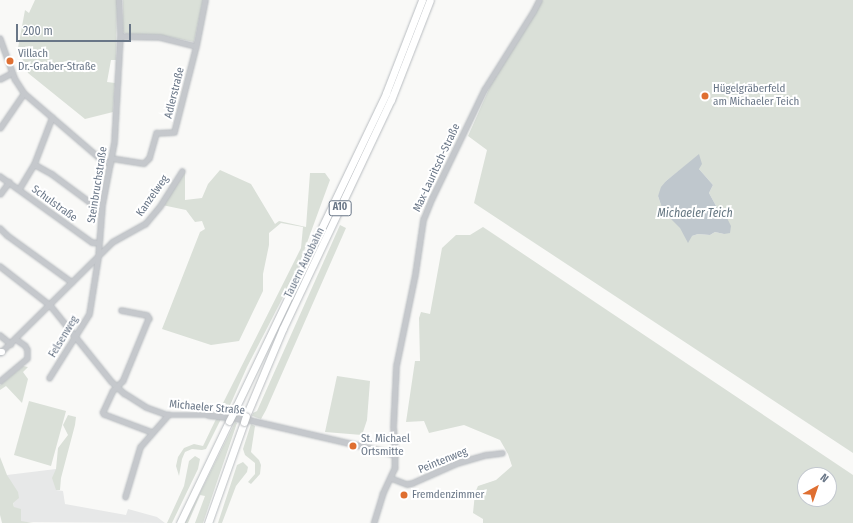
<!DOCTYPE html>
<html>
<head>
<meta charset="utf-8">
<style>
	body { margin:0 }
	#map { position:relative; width:853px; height:523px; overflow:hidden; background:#f9f9f7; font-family:"Fira Sans Condensed",sans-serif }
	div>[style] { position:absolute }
	.built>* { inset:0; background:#e7e8e8 }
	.green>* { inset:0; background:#dae0d8 }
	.water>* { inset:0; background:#bfc7cd }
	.roads { filter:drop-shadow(0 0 1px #b8bcc0) drop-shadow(0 0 1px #b8bcc0) }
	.minor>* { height:4.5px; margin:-2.25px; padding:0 2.25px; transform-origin:2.25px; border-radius:2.25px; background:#c5c8cc }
	.major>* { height:6px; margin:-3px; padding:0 3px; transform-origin:3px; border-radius:3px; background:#fff }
	.highway>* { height:7px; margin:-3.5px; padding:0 3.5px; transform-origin:3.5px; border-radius:3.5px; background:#fff }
	.bridges { filter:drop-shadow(0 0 1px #b8bbbe) drop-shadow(0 0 1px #b8bbbe) }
	.highway-bridge>* { height:7px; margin:-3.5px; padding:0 3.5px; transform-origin:3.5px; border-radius:3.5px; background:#fff }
	.dots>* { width:11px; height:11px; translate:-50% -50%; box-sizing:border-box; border:2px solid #fff; border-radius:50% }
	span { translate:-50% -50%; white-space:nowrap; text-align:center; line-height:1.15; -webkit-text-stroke:4px #fff; paint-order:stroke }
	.shield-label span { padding:1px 3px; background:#fff; border:1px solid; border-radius:3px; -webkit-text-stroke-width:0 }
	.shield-label { font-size:10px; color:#697687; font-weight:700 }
	.poi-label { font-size:11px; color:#697687 }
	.left { translate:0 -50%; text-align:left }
	.street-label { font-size:11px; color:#697687 }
	.water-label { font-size:12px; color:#657782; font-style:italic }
	.north { position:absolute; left:797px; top:467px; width:40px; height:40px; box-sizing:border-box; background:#fff; border:1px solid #c3c8cf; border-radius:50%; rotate:40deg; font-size:11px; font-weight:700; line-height:16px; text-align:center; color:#697687 }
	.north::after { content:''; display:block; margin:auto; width:14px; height:18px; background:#df6f31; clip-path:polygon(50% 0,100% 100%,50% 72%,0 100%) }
	.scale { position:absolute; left:16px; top:24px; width:115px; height:18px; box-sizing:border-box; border:2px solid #697687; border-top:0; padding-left:5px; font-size:12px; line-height:14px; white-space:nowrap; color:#697687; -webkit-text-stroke:3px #fff; paint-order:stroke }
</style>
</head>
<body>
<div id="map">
	<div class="built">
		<i style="clip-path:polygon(56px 469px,56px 490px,63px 491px,65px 504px,126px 515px,128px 509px,157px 517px,165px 523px,21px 522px,14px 507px,7px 475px)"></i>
	</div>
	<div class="green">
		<i style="clip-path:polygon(35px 0,117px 0,116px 60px,111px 60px,107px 82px,115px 83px,113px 112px,85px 119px,28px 73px,18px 48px,25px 10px,29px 13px)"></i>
		<i style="clip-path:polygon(123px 0,203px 0,194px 42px,160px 35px,126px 34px,123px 32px)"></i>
		<i style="clip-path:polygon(evenodd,542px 0,853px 0,853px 453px,474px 203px,487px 150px,468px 136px,496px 73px,539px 7px,542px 0,699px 155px,699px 169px,713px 185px,709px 193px,721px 215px,724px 234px,715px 232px,710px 235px,698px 234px,692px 236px,663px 211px,658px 196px,666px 181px,699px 155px)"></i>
		<i style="clip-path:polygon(220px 170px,251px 184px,275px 224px,279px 221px,306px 227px,310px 173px,325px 173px,330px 180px,297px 270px,247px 367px,227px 412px,221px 410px,221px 407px,301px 248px,303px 227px,281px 223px,269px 233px,269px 245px,263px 274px,263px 291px,239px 341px,211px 345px,162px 329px,200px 232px,205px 229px,202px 221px,195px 222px,186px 210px,162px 205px,185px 172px,185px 200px,202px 198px,208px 184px)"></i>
		<i style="clip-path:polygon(340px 225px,346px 228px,266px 410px,261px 419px,252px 416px,253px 413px,257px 411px)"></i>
		<i style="clip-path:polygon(evenodd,483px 227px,853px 475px,853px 523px,483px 523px,483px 519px,473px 513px,475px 493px,478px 486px,496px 480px,512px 466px,508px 454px,500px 440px,464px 425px,429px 433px,424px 421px,406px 422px,415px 361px,420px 361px,419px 318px,421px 312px,430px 314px,442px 248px,456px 235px,470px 235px,483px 227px,805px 475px,829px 475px,829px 499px,805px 499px,805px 475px)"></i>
		<i style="clip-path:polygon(23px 366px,28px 367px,23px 372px,28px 379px,22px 403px,6px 386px,0 390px,0 385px)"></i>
		<i style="clip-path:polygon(337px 376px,370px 381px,367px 420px,362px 435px,325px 432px)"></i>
		<i style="clip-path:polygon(29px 401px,66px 411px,51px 466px,14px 455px)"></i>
		<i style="clip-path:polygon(68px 415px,76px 417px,75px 425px,61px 478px,60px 490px,56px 490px,52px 478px,56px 469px,58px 448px,68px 435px,63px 425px)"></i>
		<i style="clip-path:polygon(216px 419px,221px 419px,206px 449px,202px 450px,192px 449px,185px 452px,182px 459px,179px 476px,176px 466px,178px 457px,184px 448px,194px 444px,203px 446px)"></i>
		<i style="clip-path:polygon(235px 422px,237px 423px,203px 523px,195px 523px,205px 496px,200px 495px,188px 523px,185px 523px)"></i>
		<i style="clip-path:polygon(251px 424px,255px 426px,251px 452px,259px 460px,261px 465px,260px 474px,251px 484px,248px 482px,255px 474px,255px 463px,245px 455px,243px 449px)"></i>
		<i style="clip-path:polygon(195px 456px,200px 459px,198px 469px,172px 523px,167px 523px,184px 486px,189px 461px)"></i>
		<i style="clip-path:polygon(0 457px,7px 475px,18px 492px,19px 498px,13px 503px,14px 507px,21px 509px,21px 521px,33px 523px,2px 523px,0 515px)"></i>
		<i style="clip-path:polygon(243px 462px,248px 467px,247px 472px,236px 486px,222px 523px,218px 523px,237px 465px)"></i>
	</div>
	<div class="water">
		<i style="clip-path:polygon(699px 154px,702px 164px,699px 169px,713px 185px,709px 193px,721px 215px,725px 214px,731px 226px,730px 233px,724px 234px,715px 232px,710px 235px,698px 234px,692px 236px,688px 243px,680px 228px,663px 211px,658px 196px,661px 187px,666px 181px)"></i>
	</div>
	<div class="roads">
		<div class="minor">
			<i style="left:120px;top:36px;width:40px;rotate:1.4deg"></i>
			<i style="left:160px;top:37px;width:37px;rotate:14deg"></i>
			<i style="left:0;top:38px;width:44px;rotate:69.9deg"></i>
			<i style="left:15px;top:79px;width:17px;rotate:57deg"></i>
			<i style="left:24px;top:93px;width:103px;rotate:40.7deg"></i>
			<i style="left:102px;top:160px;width:9px;rotate:21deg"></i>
			<i style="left:0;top:79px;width:13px;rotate:-27deg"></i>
			<i style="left:0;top:128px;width:42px;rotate:-55.6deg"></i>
			<i style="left:111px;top:158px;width:33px;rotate:9deg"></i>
			<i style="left:144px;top:163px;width:7px;rotate:-45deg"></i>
			<i style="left:149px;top:158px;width:26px;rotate:-74deg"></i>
			<i style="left:156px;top:133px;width:18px;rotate:-3deg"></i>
			<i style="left:174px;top:132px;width:89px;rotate:-75.7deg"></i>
			<i style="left:196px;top:46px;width:47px;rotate:-78.9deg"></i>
			<i style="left:34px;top:164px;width:21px;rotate:29deg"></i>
			<i style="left:52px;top:174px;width:47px;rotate:36.4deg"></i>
			<i style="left:90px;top:202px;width:12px;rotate:14deg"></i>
			<i style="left:0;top:176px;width:113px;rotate:35.7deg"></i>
			<i style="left:92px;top:242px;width:7px;rotate:8deg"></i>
			<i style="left:19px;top:189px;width:29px;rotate:-59deg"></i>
			<i style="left:34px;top:164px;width:50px;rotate:-69deg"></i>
			<i style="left:0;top:194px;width:15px;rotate:-53deg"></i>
			<i style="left:0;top:228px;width:10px;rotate:45deg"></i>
			<i style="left:7px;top:235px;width:80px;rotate:35.9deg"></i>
			<i style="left:0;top:266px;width:63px;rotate:38deg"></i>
			<i style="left:50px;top:305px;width:97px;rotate:51.2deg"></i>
			<i style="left:111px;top:381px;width:18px;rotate:43deg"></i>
			<i style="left:124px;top:393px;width:26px;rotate:32deg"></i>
			<i style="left:146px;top:407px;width:23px;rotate:20deg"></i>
			<i style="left:168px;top:415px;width:40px"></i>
			<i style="left:208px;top:415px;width:42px;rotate:6.8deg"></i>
			<i style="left:250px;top:420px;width:132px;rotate:13.1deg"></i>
			<i style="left:379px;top:450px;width:17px;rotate:17deg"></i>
			<i style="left:395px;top:455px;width:13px;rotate:90deg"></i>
			<i style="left:395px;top:468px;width:29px;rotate:115deg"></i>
			<i style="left:383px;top:494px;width:30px;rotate:107deg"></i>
			<i style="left:121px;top:310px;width:26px;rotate:11deg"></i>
			<i style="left:147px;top:315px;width:4px;rotate:56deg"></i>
			<i style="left:149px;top:318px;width:68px;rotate:112.4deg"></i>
			<i style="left:123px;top:381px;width:14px;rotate:135deg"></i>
			<i style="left:113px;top:391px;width:23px;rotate:115deg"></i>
			<i style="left:103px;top:412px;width:2px;rotate:63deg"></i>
			<i style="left:104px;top:414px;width:51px;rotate:20.6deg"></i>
			<i style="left:0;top:335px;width:14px;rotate:39deg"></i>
			<i style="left:0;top:353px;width:158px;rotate:-44.7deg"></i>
			<i style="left:112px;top:242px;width:38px;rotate:-29deg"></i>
			<i style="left:145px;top:224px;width:23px;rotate:-50deg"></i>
			<i style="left:160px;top:206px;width:41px;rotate:-57.8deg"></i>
			<i style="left:49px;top:378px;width:75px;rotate:-58deg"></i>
			<i style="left:89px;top:314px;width:58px;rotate:-81deg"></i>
			<i style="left:98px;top:257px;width:52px;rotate:-85.6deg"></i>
			<i style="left:102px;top:205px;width:64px;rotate:-79.2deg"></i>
			<i style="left:114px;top:142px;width:106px;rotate:-86.8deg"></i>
			<i style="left:120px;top:36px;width:36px;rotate:-92deg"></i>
			<i style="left:0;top:381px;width:35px;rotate:-40deg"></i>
			<i style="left:27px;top:358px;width:8px;rotate:-90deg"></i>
			<i style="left:27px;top:350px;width:4px;rotate:-117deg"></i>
			<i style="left:25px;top:346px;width:12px;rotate:-145deg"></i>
			<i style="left:395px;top:455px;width:28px;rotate:-94deg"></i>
			<i style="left:393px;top:427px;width:61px;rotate:-87.2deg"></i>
			<i style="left:396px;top:366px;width:94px;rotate:-78.3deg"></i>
			<i style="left:415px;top:274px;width:55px;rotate:-81.6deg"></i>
			<i style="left:423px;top:220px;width:24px;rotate:-68deg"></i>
			<i style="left:432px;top:198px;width:120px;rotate:-64.3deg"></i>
			<i style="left:484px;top:90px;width:92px;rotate:-57.9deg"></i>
			<i style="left:533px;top:12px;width:13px;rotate:-63deg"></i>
			<i style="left:391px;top:478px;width:17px;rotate:21deg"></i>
			<i style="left:407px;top:484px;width:5px;rotate:-11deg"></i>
			<i style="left:412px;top:483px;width:49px;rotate:-24deg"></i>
			<i style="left:457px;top:463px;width:29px;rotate:-16deg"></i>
			<i style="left:485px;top:455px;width:17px;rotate:-7deg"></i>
			<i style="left:125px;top:497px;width:52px;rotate:-73.3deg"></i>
			<i style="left:140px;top:447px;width:43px;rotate:-48.8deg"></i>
		</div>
		<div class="major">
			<i style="left:0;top:352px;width:2px"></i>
		</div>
		<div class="highway">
			<i style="left:233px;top:413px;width:355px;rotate:-64.4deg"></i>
			<i style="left:386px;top:93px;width:100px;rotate:-68.8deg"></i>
			<i style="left:246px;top:416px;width:95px;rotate:-67.2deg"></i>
			<i style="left:283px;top:328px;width:252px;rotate:-64.7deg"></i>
			<i style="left:391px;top:100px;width:107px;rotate:-68.7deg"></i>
			<i style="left:180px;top:523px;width:113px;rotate:-64.3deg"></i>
			<i style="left:208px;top:523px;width:107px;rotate:-70.4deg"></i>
		</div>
	</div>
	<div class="bridges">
		<div class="highway-bridge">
			<i style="left:229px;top:421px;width:9px;rotate:-63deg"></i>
			<i style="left:244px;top:422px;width:6px;rotate:-72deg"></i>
		</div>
	</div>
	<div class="dots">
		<i style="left:10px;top:61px;background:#df6f31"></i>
		<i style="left:705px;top:96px;background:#df6f31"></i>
		<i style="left:353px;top:446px;background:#df6f31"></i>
		<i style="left:404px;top:495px;background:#df6f31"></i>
	</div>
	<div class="shield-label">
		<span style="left:340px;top:208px">A10</span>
	</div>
	<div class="poi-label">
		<span class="left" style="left:18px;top:61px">Villach<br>Dr.-Graber-Straße</span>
		<span class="left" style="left:713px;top:96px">Hügelgräberfeld<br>am Michaeler Teich</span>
		<span class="left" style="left:361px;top:446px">St. Michael<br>Ortsmitte</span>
		<span class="left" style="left:412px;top:495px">Fremdenzimmer</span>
	</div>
	<div class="street-label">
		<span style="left:175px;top:93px;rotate:-76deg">Adlerstraße</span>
		<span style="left:437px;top:168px;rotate:-65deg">Max-Lauritsch-Straße</span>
		<span style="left:98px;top:185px;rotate:-81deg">Steinbruchstraße</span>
		<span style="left:153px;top:196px;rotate:-55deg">Kanzelweg</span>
		<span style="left:54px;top:204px;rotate:36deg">Schulstraße</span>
		<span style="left:305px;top:263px;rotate:-64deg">Tauern Autobahn</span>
		<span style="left:64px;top:337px;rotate:-59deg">Felsenweg</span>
		<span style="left:207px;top:408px;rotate:5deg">Michaeler Straße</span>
		<span style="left:443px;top:461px;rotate:-22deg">Peintenweg</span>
	</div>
	<div class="water-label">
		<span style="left:695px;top:214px">Michaeler Teich</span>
	</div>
	<div class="north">N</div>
	<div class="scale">200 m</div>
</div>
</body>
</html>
